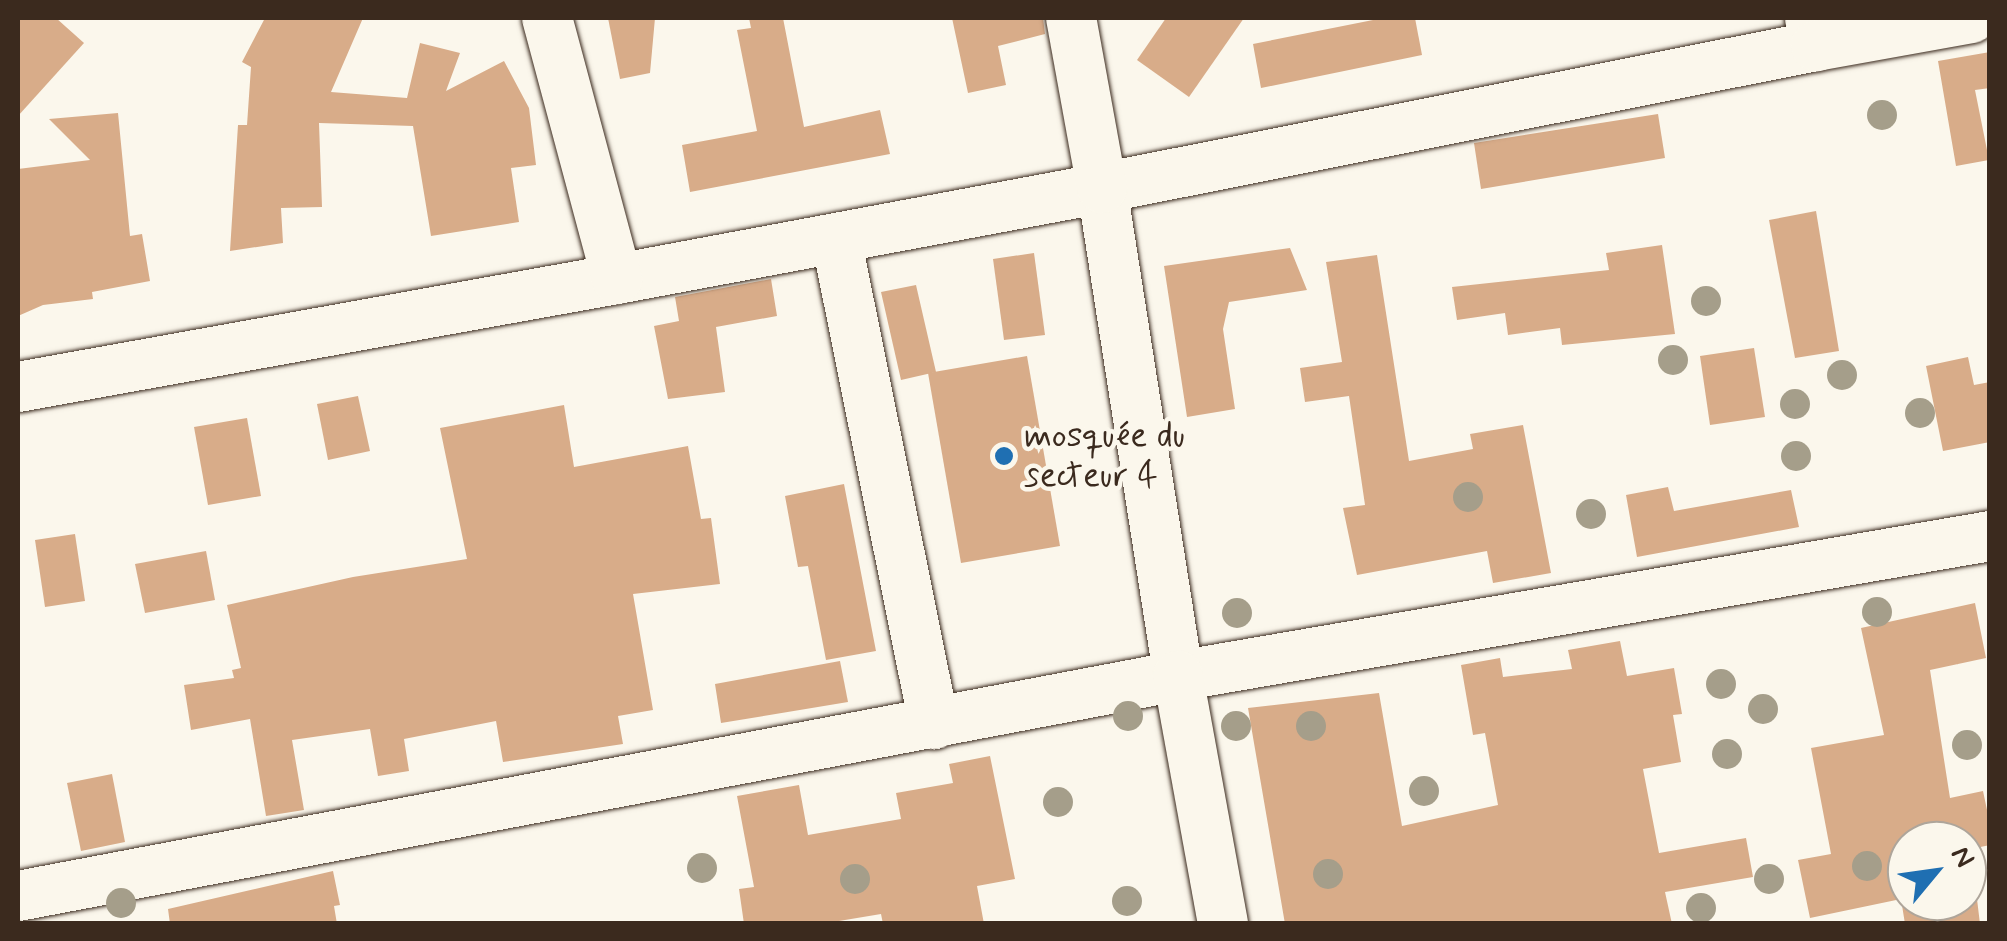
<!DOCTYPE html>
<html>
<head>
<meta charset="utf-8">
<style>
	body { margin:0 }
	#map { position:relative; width:2007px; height:941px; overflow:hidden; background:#fbf7ec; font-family:Mynerve,sans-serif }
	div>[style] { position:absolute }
	.building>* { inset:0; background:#d8ac89 }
	.roads { filter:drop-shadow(0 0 2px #3b2a1e) drop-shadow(0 0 2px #3b2a1e) }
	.street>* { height:50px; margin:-25px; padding:0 25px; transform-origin:25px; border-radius:25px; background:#fbf7ec }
	.trees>* { width:30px; height:30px; margin:-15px; border-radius:50%; background:#a59e8a }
	.dots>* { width:28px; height:28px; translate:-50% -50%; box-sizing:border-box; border:5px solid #fbf7ec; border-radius:50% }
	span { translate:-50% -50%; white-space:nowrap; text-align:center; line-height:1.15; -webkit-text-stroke:9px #fbf7ec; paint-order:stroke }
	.poi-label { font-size:35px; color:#3b2a1e }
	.left { translate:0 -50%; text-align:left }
	.frame { position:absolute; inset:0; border:20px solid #3b2a1e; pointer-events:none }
	.north { position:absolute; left:1887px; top:821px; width:100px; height:100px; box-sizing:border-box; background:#fbf7ec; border:2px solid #aea59a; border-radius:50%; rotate:61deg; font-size:28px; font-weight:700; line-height:40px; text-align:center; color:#3b2a1e }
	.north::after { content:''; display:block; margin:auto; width:35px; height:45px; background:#1f6fb2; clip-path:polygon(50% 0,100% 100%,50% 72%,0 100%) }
</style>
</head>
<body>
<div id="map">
	<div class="building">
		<i style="clip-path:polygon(18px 18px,56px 18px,84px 43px,18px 116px)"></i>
		<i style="clip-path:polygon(265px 18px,363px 18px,331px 92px,407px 98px,420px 43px,460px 53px,446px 91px,504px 61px,529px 108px,536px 165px,511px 168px,519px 222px,431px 236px,413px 126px,319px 123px,322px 207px,281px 208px,283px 243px,230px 251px,238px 125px,247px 125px,251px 67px,242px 62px)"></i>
		<i style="clip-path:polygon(608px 18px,655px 18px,650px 73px,620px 79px)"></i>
		<i style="clip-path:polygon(749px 18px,783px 18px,804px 127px,880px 110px,890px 154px,690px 192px,682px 145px,757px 131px,737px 30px,751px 28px)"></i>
		<i style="clip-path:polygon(952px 18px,1043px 18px,1045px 34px,998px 46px,1006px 85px,968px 93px)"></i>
		<i style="clip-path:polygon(1166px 18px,1244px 18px,1189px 97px,1137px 60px)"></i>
		<i style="clip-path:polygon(1383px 18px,1415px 18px,1422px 55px,1261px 88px,1253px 44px)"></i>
		<i style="clip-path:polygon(1990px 52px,1990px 88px,1975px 90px,1989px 160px,1956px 166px,1938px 61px)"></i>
		<i style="clip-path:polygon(118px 113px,130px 236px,142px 234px,150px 281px,92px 292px,93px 299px,43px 305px,18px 316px,18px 169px,90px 160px,49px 119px)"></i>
		<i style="clip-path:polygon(1658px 114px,1665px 158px,1481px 189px,1474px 143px)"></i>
		<i style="clip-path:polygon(1816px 211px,1839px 351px,1795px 358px,1769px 220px)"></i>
		<i style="clip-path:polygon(1662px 245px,1675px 334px,1562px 345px,1560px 328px,1508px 335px,1505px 313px,1457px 320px,1452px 287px,1609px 270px,1606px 253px)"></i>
		<i style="clip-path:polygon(1290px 248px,1307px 290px,1229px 302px,1223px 329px,1235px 409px,1187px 417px,1164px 266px)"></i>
		<i style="clip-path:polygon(1034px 253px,1045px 335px,1004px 340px,993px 259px)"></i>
		<i style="clip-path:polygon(1377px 255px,1409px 461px,1473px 449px,1470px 434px,1523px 425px,1551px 573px,1493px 583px,1487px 551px,1357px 575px,1343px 508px,1365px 505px,1349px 396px,1305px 402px,1300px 368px,1342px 362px,1326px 262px)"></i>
		<i style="clip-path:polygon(771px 279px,777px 316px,716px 327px,725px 392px,668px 399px,654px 326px,679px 321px,675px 297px)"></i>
		<i style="clip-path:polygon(916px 285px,936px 372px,901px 380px,881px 292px)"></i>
		<i style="clip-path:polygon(1754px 348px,1765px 417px,1710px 425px,1700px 356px)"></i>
		<i style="clip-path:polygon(1027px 356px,1060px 546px,961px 563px,928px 373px)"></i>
		<i style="clip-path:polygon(1968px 357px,1974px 385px,1990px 382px,1990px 442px,1943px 451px,1926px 366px)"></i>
		<i style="clip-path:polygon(358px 396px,370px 451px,328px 460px,317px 404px)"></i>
		<i style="clip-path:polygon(564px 405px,574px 467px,688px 446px,701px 519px,711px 518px,720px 584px,633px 594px,653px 710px,618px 716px,623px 744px,503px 762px,496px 721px,404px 739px,409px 771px,378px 776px,370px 729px,292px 740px,304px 810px,266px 816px,250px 719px,191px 730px,184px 685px,234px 678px,232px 670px,241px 668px,227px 605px,353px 577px,467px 559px,440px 428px)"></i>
		<i style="clip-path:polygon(247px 418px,261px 496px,208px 505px,194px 427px)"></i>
		<i style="clip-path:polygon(844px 484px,876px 651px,826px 660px,808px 566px,798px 567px,785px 496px)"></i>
		<i style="clip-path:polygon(1668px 487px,1674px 511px,1791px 490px,1799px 527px,1637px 557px,1626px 495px)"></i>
		<i style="clip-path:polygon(75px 534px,85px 601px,45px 607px,35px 540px)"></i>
		<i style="clip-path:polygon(206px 551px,215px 600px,145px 613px,135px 564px)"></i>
		<i style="clip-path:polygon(evenodd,1975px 603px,1986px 658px,1930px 670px,1950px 798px,1983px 791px,1990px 824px,1990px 845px,1971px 849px,1980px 924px,1905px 924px,1901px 899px,1810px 918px,1798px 860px,1831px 854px,1811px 748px,1884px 735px,1861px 628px,1975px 603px,1907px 841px,1967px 841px,1967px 901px,1907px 901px,1907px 841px)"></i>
		<i style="clip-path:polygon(1620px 641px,1627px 676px,1674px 668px,1682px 714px,1673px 715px,1681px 762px,1643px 769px,1659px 853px,1746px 838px,1753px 877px,1665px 892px,1672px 924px,1285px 924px,1248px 708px,1379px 693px,1402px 826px,1498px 805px,1485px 733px,1473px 735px,1461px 665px,1500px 658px,1503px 677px,1572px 669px,1568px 650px)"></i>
		<i style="clip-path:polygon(840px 661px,848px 702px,721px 723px,715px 684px)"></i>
		<i style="clip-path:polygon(990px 756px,1015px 879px,977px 886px,984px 924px,883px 924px,881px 914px,821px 924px,744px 924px,739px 889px,754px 887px,737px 796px,799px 785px,808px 835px,901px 819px,896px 793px,953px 783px,949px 764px)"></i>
		<i style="clip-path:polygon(112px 774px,125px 842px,81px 851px,67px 783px)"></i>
		<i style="clip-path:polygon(333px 871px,340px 905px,334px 906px,337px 924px,170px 924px,168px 909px)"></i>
	</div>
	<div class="roads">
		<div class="street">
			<i style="left:1810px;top:18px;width:29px;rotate:78deg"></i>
			<i style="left:1816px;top:46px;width:728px;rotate:168.75deg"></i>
			<i style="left:1102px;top:188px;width:494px;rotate:81.1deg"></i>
			<i style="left:1178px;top:676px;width:824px;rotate:-9.78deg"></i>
			<i style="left:1816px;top:46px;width:158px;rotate:-10.2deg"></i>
			<i style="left:836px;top:238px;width:496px;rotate:78.6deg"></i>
			<i style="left:617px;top:279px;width:493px;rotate:-10.6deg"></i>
			<i style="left:1102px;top:188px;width:173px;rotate:-100.3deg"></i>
			<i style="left:18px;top:387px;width:609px;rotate:-10.22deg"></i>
			<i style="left:617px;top:279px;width:270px;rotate:-105deg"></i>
			<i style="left:18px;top:896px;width:1181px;rotate:-10.74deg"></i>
			<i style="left:1178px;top:676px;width:252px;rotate:79.7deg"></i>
		</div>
	</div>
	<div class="trees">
		<i style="left:1882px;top:115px"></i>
		<i style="left:1706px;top:301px"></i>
		<i style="left:1673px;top:360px"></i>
		<i style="left:1842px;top:375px"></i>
		<i style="left:1795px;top:404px"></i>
		<i style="left:1920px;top:413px"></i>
		<i style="left:1796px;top:456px"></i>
		<i style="left:1468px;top:497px"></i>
		<i style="left:1591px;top:514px"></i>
		<i style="left:1877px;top:612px"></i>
		<i style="left:1237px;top:613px"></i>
		<i style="left:1721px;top:684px"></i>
		<i style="left:1763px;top:709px"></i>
		<i style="left:1128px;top:716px"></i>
		<i style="left:1236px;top:726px"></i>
		<i style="left:1311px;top:726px"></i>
		<i style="left:1967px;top:745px"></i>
		<i style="left:1727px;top:754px"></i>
		<i style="left:1424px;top:791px"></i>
		<i style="left:1058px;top:802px"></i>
		<i style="left:1867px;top:866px"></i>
		<i style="left:702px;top:868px"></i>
		<i style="left:1328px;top:874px"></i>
		<i style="left:855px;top:879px"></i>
		<i style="left:1769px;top:879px"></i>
		<i style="left:1127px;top:901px"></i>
		<i style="left:121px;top:903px"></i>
		<i style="left:1701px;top:908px"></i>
	</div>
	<div class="dots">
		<i style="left:1004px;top:456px;background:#1f6fb2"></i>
	</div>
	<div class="poi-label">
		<span class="left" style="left:1024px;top:456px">mosquée du<br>secteur 4</span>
	</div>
	<div class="frame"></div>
	<div class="north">N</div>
</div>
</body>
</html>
